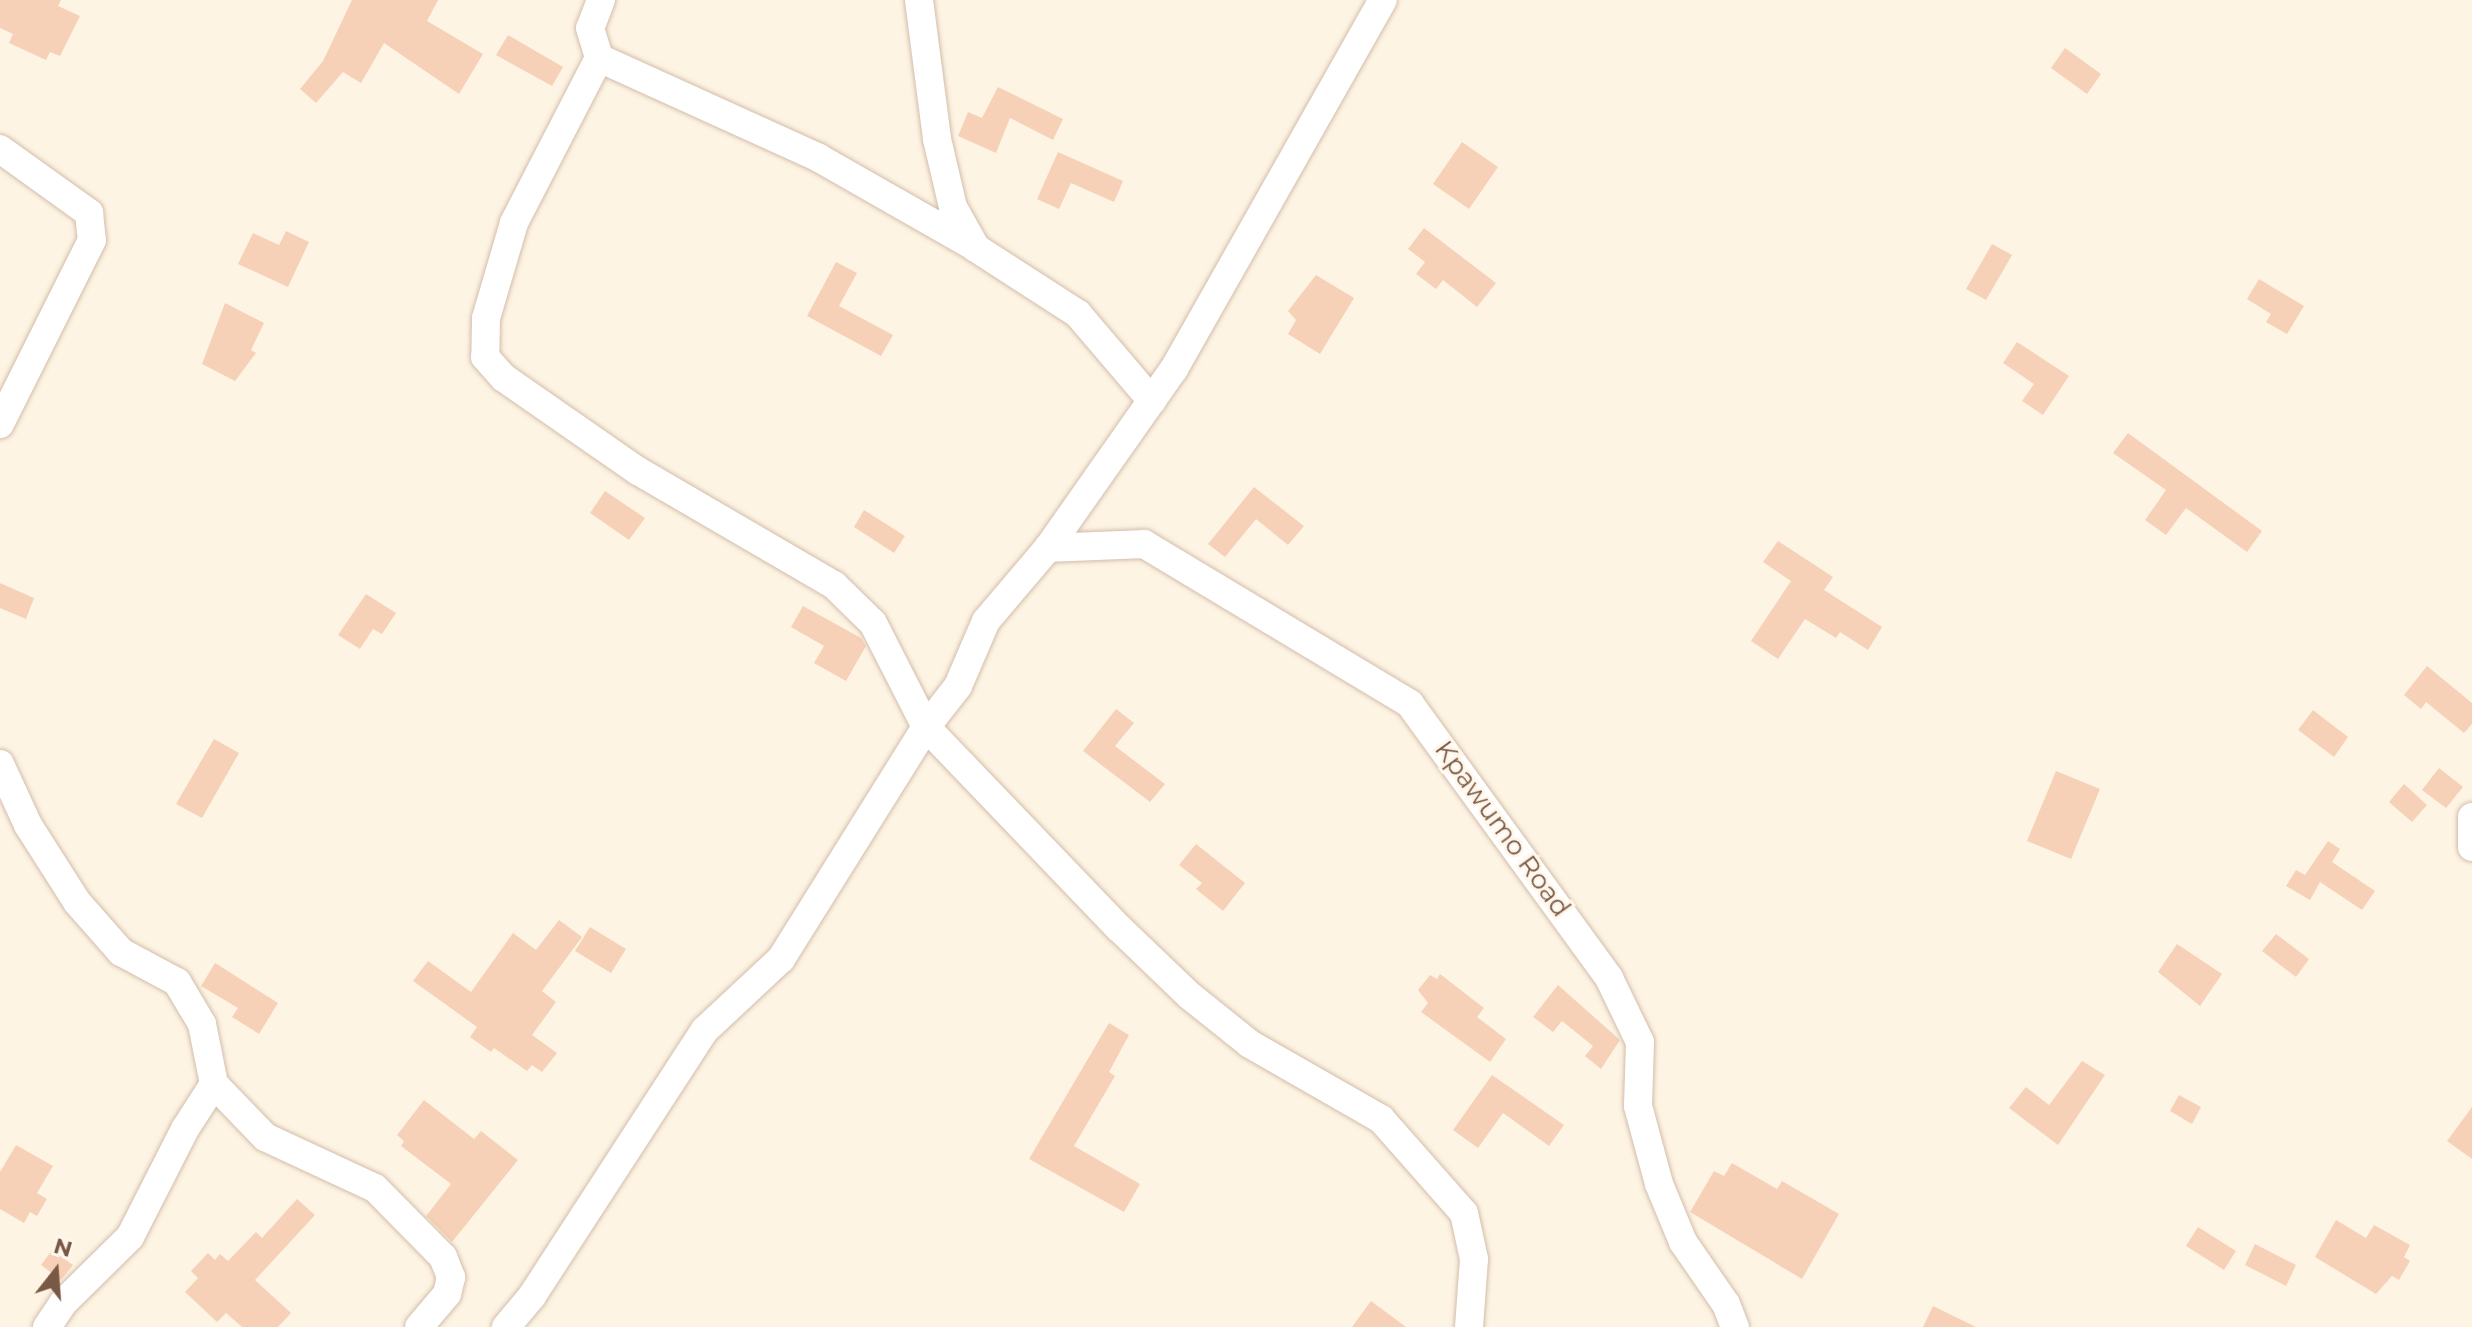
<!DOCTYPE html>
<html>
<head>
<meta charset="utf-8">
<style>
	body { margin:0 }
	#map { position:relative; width:2472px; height:1327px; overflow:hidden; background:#fef4e3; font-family:Montserrat,sans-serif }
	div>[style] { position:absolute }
	.building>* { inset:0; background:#f6d1b8 }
	.roads { filter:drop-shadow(0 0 2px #d3bdab) drop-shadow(0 0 2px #d3bdab) }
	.minor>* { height:28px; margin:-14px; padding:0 14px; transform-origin:14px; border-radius:14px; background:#fff }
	span { translate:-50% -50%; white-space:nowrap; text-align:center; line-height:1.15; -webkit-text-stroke:6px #fff7eb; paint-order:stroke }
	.street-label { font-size:26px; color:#795846 }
	.north { position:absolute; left:16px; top:1231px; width:80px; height:80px; -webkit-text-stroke:6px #fff7eb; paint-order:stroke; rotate:17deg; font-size:22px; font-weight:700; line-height:32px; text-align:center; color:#795846 }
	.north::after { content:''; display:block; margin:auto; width:28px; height:36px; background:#795846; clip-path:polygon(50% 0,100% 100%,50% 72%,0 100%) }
</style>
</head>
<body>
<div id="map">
	<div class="building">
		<i style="clip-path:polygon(0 0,61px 0,58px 6px,80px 16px,60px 56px,50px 52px,46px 60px,9px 43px,13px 34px,0 28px)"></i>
		<i style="clip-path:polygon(352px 0,438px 0,427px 21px,483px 54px,459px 94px,384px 43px,361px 83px,343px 72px,316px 103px,300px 89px,323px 61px)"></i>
		<i style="clip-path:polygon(508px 35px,563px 67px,552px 86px,496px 55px)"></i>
		<i style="clip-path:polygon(2065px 48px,2101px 74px,2087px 94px,2051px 68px)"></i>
		<i style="clip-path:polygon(998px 87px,1063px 119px,1053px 140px,1010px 118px,996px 153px,958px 136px,968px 112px,982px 118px)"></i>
		<i style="clip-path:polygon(1462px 142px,1498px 167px,1469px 209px,1433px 184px)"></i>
		<i style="clip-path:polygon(1058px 152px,1123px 181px,1114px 202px,1071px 183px,1059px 209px,1037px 199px)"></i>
		<i style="clip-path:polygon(1424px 228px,1496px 283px,1477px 307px,1443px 280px,1436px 289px,1416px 274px,1425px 262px,1408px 249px)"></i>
		<i style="clip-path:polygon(286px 231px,309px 242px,288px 287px,238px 264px,253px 233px,279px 245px)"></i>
		<i style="clip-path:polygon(1992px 244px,2012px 255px,1986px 300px,1966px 289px)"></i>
		<i style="clip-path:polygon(836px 262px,857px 273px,839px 306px,893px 335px,881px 356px,807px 316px)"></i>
		<i style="clip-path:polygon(1316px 275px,1354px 298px,1320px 354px,1288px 334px,1296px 320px,1288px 311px)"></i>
		<i style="clip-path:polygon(2259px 279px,2304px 306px,2287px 334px,2266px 322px,2271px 314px,2247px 299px)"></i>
		<i style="clip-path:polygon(225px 303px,264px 323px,251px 350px,256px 353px,235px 381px,202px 364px)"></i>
		<i style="clip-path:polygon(2017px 342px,2069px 376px,2043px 415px,2022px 401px,2034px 384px,2003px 363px)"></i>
		<i style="clip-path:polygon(2128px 433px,2262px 531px,2247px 552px,2186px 508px,2166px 535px,2145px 520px,2166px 490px,2113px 453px)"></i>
		<i style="clip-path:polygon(1254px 487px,1304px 526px,1288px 545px,1256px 519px,1225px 557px,1208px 544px)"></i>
		<i style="clip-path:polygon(605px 491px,645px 518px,629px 540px,590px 513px)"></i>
		<i style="clip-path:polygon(864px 510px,905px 536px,894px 553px,854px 527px)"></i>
		<i style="clip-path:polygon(1778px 541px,1833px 577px,1824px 590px,1882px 627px,1868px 650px,1840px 632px,1836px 638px,1805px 619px,1778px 659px,1751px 641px,1791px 581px,1763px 562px)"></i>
		<i style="clip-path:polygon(0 583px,34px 598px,26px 619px,0 608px)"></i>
		<i style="clip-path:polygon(366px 594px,396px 613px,382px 634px,373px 629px,360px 649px,338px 635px)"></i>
		<i style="clip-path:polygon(803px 606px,861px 638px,866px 646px,846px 681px,814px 663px,824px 646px,791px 627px)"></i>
		<i style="clip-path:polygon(2427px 666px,2472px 703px,2472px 724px,2464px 733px,2426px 702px,2421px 709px,2404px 695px)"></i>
		<i style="clip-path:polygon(1116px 709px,1134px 723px,1115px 746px,1165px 784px,1150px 802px,1083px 751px)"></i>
		<i style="clip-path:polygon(2313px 710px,2348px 737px,2334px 757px,2298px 730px)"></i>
		<i style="clip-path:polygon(214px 739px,239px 753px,202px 818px,176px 804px)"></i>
		<i style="clip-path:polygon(2439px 768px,2463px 787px,2446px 808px,2422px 790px)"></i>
		<i style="clip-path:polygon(2056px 771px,2100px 789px,2071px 859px,2027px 841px)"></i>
		<i style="clip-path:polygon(2404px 784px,2427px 805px,2412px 822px,2389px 802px)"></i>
		<i style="clip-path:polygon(2328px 841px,2340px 849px,2332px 862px,2375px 891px,2362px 910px,2320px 882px,2310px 900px,2286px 886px,2296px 870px,2305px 875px)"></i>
		<i style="clip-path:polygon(1196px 844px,1245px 883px,1223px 911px,1196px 889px,1202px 883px,1179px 865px)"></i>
		<i style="clip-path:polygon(559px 920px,582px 937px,542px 991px,556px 1002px,532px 1035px,557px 1053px,542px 1072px,532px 1065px,527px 1071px,494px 1048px,491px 1052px,470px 1037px,477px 1027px,413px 981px,428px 961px,471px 992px,513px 933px,536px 950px)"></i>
		<i style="clip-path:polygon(590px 927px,626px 949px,611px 973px,575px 951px)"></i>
		<i style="clip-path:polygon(2276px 934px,2309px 959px,2296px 977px,2262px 951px)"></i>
		<i style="clip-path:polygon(2177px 944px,2222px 974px,2200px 1006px,2158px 972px)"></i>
		<i style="clip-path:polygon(215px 963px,278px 1003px,259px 1034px,232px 1017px,238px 1008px,201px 986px)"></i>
		<i style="clip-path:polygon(1440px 974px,1484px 1008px,1477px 1017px,1506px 1039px,1490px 1062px,1421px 1012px,1428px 1003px,1418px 990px,1430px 975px,1437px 979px)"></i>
		<i style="clip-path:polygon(1558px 985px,1620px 1040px,1601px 1069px,1585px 1056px,1593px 1046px,1562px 1021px,1553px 1032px,1533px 1017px)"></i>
		<i style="clip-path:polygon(1109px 1023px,1129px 1035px,1109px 1072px,1115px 1076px,1074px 1146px,1140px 1184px,1124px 1212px,1029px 1159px)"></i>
		<i style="clip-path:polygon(2082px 1061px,2105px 1075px,2058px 1145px,2009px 1108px,2026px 1087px,2049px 1105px)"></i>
		<i style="clip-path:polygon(1492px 1075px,1564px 1125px,1549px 1146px,1503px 1113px,1478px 1148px,1453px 1130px)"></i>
		<i style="clip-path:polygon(2179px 1095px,2201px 1107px,2192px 1124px,2170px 1111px)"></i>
		<i style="clip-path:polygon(424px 1100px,474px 1139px,481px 1131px,518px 1160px,452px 1242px,426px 1216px,451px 1184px,401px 1146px,404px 1141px,397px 1135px)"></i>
		<i style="clip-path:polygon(2472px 1107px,2472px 1159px,2447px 1141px)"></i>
		<i style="clip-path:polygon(16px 1145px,53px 1166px,37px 1193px,47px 1199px,37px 1216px,30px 1212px,24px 1223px,0 1209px,0 1172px)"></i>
		<i style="clip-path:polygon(1732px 1163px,1777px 1189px,1782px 1181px,1839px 1214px,1802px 1279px,1690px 1212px,1714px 1171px,1724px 1176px)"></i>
		<i style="clip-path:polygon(297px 1199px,315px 1215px,255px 1280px,291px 1313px,278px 1327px,242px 1327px,226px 1313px,217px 1322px,185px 1292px,198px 1278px,191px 1271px,208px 1253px,215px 1260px,220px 1254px,228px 1261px,256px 1232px,262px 1238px)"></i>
		<i style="clip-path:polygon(2336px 1220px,2366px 1238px,2374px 1225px,2410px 1245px,2404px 1257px,2410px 1261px,2399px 1280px,2392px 1276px,2376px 1294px,2315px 1257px)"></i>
		<i style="clip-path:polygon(2198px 1227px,2236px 1251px,2224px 1270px,2186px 1246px)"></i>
		<i style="clip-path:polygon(2255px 1244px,2296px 1265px,2286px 1286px,2245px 1265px)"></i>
		<i style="clip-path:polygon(52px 1250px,73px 1265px,61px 1280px,41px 1265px)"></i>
		<i style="clip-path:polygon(1371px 1301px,1406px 1327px,1352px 1327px)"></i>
		<i style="clip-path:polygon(1933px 1306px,1976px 1327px,1923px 1327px)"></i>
	</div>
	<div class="roads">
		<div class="minor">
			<i style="left:601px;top:0;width:30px;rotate:111deg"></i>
			<i style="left:590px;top:28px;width:31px;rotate:73deg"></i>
			<i style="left:599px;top:58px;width:242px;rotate:24.4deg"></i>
			<i style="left:819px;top:158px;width:180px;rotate:29.7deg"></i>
			<i style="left:919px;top:0;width:140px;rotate:82.6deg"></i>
			<i style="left:937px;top:139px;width:70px;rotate:76.8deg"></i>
			<i style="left:953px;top:207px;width:47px;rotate:60.7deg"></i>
			<i style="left:976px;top:248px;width:121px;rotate:32.9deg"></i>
			<i style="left:1078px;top:314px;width:114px;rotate:49.6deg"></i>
			<i style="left:599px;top:58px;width:186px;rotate:117.3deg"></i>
			<i style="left:514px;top:223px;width:99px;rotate:106.4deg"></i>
			<i style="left:486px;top:318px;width:39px;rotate:91deg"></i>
			<i style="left:485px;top:357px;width:28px;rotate:48deg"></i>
			<i style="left:504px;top:378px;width:163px;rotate:34.8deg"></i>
			<i style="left:638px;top:471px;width:227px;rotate:30.2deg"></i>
			<i style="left:834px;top:585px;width:54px;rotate:44.3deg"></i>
			<i style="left:873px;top:623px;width:117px;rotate:63deg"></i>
			<i style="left:926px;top:727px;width:279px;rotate:46.2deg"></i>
			<i style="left:1119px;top:928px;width:98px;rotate:43.8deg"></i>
			<i style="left:1190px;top:996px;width:77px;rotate:38.7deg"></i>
			<i style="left:1250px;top:1044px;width:151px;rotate:29.8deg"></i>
			<i style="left:1381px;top:1119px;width:125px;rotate:48.6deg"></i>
			<i style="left:1464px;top:1213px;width:47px;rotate:77.7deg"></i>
			<i style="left:1474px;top:1259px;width:68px;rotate:94.2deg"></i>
			<i style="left:0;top:149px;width:110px;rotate:35.7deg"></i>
			<i style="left:89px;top:213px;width:27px;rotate:84deg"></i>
			<i style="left:92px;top:240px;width:206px;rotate:116.6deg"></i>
			<i style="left:1048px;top:548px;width:96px;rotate:-2.4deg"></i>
			<i style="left:1144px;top:544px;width:310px;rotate:31deg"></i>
			<i style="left:1410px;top:704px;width:339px;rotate:54deg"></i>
			<i style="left:1609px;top:978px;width:71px;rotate:64.2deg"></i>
			<i style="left:1640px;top:1042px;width:64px;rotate:91.8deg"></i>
			<i style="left:1638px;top:1106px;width:81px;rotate:74.9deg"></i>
			<i style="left:1659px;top:1184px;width:63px;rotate:67.5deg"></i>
			<i style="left:1683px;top:1242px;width:75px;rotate:55.3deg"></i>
			<i style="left:1726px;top:1304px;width:25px;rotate:69deg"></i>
			<i style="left:0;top:764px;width:67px;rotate:65.3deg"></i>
			<i style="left:28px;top:825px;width:91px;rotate:57.5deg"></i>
			<i style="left:77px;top:902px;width:67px;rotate:48.7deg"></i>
			<i style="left:121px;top:952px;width:64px;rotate:28.2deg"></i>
			<i style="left:177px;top:982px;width:49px;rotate:59.2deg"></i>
			<i style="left:202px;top:1024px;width:61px;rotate:78.7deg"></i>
			<i style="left:214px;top:1084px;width:74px;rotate:46.1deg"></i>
			<i style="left:265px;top:1137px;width:121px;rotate:24.9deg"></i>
			<i style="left:375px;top:1188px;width:97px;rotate:45.4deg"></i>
			<i style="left:443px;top:1257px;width:22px;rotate:68deg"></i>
			<i style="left:451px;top:1277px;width:17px;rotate:103deg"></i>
			<i style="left:447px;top:1294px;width:43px;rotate:130.3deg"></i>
			<i style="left:2472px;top:817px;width:30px;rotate:90deg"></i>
			<i style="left:47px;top:1327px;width:29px;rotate:-56deg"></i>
			<i style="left:63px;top:1303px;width:94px;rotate:-44.6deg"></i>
			<i style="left:130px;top:1237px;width:121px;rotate:-63deg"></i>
			<i style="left:185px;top:1129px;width:54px;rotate:-57.2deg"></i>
			<i style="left:506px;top:1327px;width:40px;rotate:-50deg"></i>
			<i style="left:532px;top:1296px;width:317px;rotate:-57deg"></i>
			<i style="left:705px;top:1030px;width:104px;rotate:-43.1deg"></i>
			<i style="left:781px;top:959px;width:274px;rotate:-58deg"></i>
			<i style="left:926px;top:727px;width:52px;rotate:-52deg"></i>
			<i style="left:958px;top:686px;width:71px;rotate:-66.7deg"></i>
			<i style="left:986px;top:621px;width:96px;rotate:-49.7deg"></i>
			<i style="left:1048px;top:548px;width:219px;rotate:-54.9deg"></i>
			<i style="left:1174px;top:369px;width:424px;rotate:-60.5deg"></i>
		</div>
	</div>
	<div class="street-label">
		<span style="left:1502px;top:829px;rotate:54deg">Kpawumo Road</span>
	</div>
	<div class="north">N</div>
</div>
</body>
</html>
